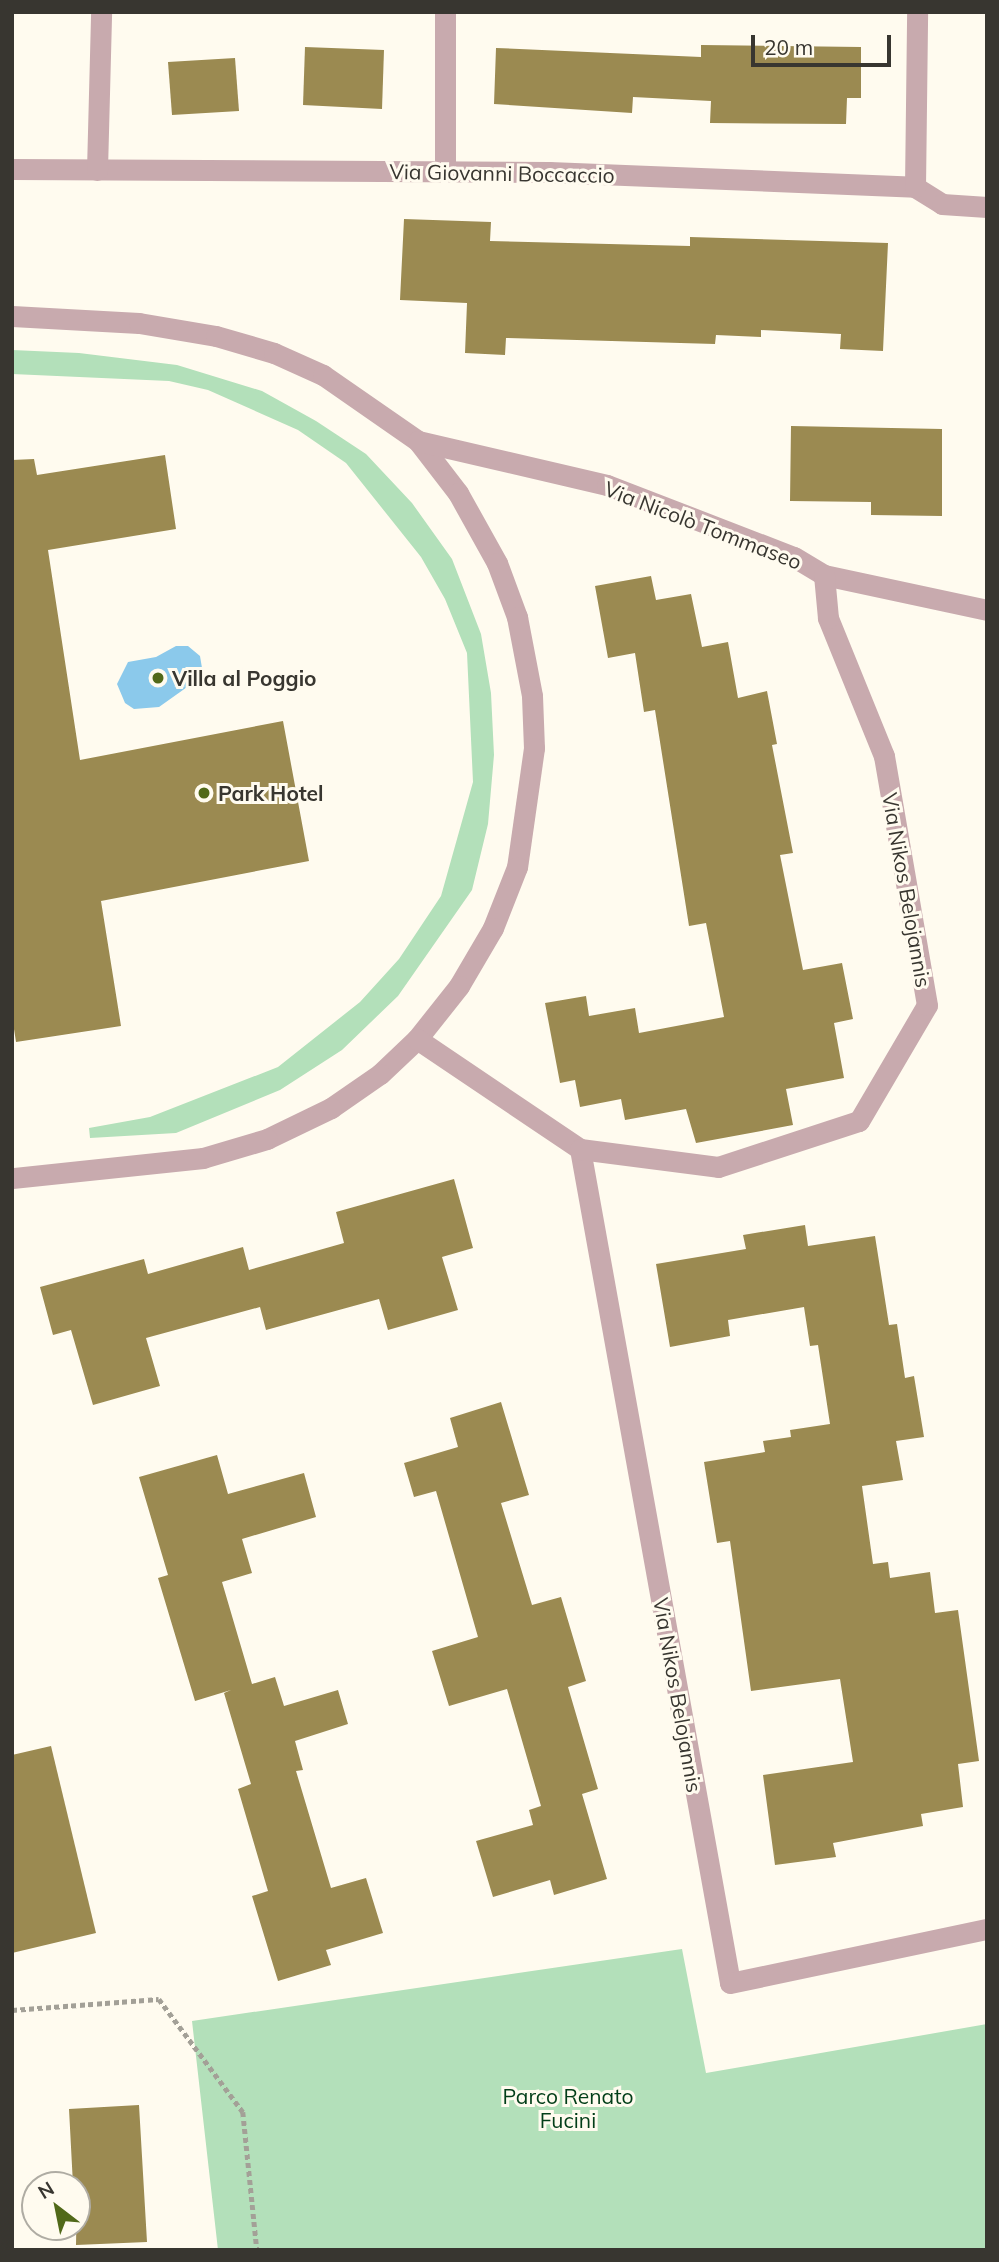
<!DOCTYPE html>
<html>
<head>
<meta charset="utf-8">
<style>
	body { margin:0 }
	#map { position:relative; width:999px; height:2262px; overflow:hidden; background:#fffbef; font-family:Mulish,sans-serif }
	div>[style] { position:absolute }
	.green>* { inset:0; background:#b3e0ba }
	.water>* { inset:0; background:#8bc9eb }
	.building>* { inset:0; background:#9b8a51 }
	.path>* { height:4.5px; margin-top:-2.25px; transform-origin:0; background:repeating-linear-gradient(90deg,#a3a097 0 5px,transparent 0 8.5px) }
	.minor>* { height:21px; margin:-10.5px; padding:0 10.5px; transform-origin:10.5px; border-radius:10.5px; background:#c8aaae }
	.dots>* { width:19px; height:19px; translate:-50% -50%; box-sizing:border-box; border:4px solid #fffbef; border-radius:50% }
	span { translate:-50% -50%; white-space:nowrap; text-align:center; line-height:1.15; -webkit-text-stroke:6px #fffbef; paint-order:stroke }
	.street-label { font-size:21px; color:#383630 }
	.poi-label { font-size:21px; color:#383630; font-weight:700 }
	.left { translate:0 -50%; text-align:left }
	.park-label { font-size:21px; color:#023e18 }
	.frame { position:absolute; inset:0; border:14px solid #383630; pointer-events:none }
	.north { position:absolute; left:21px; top:2171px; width:70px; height:70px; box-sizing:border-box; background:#fffbef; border:2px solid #afaca3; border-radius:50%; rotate:328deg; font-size:19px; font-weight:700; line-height:28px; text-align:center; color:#383630 }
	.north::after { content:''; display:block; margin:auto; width:24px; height:32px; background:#516919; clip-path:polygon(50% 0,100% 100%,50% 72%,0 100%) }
	.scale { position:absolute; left:751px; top:35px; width:140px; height:32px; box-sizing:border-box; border:4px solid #383630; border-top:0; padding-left:9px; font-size:21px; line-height:24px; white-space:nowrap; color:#383630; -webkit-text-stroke:5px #fffbef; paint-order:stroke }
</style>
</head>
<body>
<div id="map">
	<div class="green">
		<i style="clip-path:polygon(12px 350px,79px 353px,177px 365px,262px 391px,316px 421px,366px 454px,412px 503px,452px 559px,481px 634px,491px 693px,494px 755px,488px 824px,472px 890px,398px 996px,342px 1050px,280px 1090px,176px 1133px,90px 1138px,89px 1128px,150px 1117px,278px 1067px,360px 1002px,399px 959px,441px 896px,473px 782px,467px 653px,445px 599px,421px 557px,346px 463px,298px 430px,208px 390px,169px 381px,12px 374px)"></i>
		<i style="clip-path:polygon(682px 1949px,706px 2073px,987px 2024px,987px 2250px,218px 2250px,192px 2021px)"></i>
	</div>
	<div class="water">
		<i style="clip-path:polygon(176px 646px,188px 646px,200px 656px,202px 668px,197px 680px,159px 707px,134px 709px,125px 703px,117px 684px,128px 662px,156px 657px)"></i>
	</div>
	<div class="building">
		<i style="clip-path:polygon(701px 45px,861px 47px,861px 98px,847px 98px,846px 124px,710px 123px,711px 101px,633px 97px,632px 113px,494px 104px,496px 48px,701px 57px)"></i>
		<i style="clip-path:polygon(305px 47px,384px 50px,382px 109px,303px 105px)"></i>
		<i style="clip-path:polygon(235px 58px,239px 111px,172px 115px,168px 62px)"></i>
		<i style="clip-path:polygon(404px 219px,491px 222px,490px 241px,690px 246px,690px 237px,888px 243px,883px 351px,840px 349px,841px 334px,761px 330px,761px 337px,716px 335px,715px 344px,506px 338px,505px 355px,465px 353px,467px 303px,400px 300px)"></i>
		<i style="clip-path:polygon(791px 426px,942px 429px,942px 516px,871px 515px,871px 502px,790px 501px)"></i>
		<i style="clip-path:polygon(165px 455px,176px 529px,48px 550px,80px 760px,283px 721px,309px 861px,101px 901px,121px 1026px,16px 1042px,12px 1016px,12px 460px,34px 459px,37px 475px)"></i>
		<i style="clip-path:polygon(651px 576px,656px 600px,691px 594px,702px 647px,728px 642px,738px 698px,767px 691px,777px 744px,772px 745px,793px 853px,780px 855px,803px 970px,842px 963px,853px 1019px,834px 1023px,844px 1078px,786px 1089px,793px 1125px,696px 1143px,686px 1109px,625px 1120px,621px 1099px,580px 1107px,575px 1080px,560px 1083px,545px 1003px,586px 996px,589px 1016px,635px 1008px,639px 1033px,724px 1017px,706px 923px,689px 926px,655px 710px,644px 712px,635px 653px,608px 658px,595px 586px)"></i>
		<i style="clip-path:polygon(454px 1179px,473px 1248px,442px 1257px,458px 1310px,388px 1330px,379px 1299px,266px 1330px,260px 1307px,146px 1338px,160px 1386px,93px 1405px,71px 1330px,53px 1335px,40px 1287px,144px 1259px,148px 1274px,243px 1247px,249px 1270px,344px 1243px,336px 1212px)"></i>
		<i style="clip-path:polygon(805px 1225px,808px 1246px,875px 1236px,889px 1325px,897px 1324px,905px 1378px,914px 1376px,924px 1437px,896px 1441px,903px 1480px,862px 1486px,873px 1564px,888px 1562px,890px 1578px,930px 1572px,935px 1613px,958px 1610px,979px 1761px,958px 1764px,963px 1807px,921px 1814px,923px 1826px,833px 1843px,836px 1857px,775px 1865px,763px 1775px,853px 1762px,840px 1679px,751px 1691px,730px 1541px,717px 1543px,704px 1462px,765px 1452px,763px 1441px,791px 1437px,790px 1430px,830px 1424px,818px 1345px,810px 1346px,804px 1307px,728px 1320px,730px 1336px,670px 1347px,656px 1264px,746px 1249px,743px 1235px)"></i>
		<i style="clip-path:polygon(501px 1402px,529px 1495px,501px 1503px,532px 1605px,561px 1597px,586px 1681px,568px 1687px,598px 1789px,582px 1794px,607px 1879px,554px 1895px,550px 1880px,493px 1897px,476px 1841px,533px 1825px,529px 1810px,541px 1806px,507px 1689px,449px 1706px,432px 1651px,478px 1637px,436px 1491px,414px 1497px,404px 1463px,458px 1447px,450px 1418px)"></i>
		<i style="clip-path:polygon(217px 1455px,228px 1494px,304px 1473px,316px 1517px,242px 1539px,252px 1573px,222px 1582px,252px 1684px,275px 1677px,284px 1706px,338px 1690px,348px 1724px,295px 1741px,303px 1770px,296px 1771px,331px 1888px,366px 1878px,383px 1933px,326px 1950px,331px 1965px,278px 1981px,252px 1896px,268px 1891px,238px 1789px,251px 1784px,224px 1693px,231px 1690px,195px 1701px,158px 1578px,168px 1575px,139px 1477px)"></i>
		<i style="clip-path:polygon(51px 1746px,96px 1933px,12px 1953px,12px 1755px)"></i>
		<i style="clip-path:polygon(139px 2105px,147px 2242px,76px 2245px,77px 2185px,73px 2185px,69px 2109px)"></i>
	</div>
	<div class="path">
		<i style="left:12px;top:2010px;width:147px;rotate:-4.3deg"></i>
		<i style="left:159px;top:1999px;width:141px;rotate:53.4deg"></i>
		<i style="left:243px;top:2112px;width:139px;rotate:84.2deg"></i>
	</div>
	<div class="minor">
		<i style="left:445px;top:12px;width:160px;rotate:90deg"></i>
		<i style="left:12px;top:169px;width:537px;rotate:0.32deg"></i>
		<i style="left:549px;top:172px;width:366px;rotate:2.3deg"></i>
		<i style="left:915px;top:187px;width:32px;rotate:32deg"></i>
		<i style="left:942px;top:204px;width:45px;rotate:3.8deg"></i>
		<i style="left:97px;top:170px;width:158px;rotate:-88.5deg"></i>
		<i style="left:915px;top:187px;width:175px;rotate:-89.3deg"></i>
		<i style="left:12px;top:316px;width:127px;rotate:3.2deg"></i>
		<i style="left:139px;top:323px;width:78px;rotate:9.6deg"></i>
		<i style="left:216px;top:336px;width:60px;rotate:16.3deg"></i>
		<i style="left:274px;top:353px;width:54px;rotate:24.2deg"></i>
		<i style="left:323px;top:375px;width:116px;rotate:34.8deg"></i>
		<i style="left:418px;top:441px;width:66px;rotate:52.4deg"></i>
		<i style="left:458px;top:493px;width:80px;rotate:60.9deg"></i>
		<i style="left:497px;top:563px;width:58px;rotate:69.7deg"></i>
		<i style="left:517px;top:617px;width:80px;rotate:79.2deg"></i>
		<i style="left:532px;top:696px;width:52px;rotate:87.8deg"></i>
		<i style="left:534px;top:748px;width:120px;rotate:98.1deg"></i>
		<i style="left:517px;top:867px;width:66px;rotate:111.5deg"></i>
		<i style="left:493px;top:928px;width:67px;rotate:120.4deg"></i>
		<i style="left:459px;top:986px;width:68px;rotate:128.4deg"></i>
		<i style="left:417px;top:1039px;width:51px;rotate:136.6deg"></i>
		<i style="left:380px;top:1074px;width:60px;rotate:145.2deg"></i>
		<i style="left:331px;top:1108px;width:71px;rotate:154.2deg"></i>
		<i style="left:267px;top:1139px;width:67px;rotate:163.5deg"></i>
		<i style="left:203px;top:1158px;width:192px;rotate:174deg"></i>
		<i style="left:418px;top:441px;width:194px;rotate:13.1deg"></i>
		<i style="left:607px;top:485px;width:200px;rotate:21.1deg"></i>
		<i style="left:794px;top:557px;width:35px;rotate:31deg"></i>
		<i style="left:824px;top:575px;width:167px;rotate:12.1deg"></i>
		<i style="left:417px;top:1039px;width:197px;rotate:34deg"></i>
		<i style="left:580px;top:1149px;width:847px;rotate:79.8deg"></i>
		<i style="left:730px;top:1983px;width:263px;rotate:-11.9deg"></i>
		<i style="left:580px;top:1149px;width:139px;rotate:7.4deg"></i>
		<i style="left:718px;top:1167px;width:148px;rotate:-18.1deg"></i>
		<i style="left:859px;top:1121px;width:134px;rotate:-59.6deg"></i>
		<i style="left:927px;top:1005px;width:253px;rotate:-99.8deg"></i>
		<i style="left:884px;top:756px;width:149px;rotate:-112.1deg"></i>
		<i style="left:828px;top:618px;width:43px;rotate:-95.3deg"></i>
	</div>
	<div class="dots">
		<i style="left:158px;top:678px;background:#516919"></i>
		<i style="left:204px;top:793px;background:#516919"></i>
	</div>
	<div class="street-label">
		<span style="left:502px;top:173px;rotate:1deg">Via Giovanni Boccaccio</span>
		<span style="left:703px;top:525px;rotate:21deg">Via Nicolò Tommaseo</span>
		<span style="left:907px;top:890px;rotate:80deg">Via Nikos Belojannis</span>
		<span style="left:678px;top:1695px;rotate:80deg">Via Nikos Belojannis</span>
	</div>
	<div class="poi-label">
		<span class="left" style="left:172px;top:678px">Villa al Poggio</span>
		<span class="left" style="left:218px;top:793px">Park Hotel</span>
	</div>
	<div class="park-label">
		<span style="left:568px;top:2108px">Parco Renato<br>Fucini</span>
	</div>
	<div class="frame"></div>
	<div class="north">N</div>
	<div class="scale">20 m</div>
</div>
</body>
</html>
